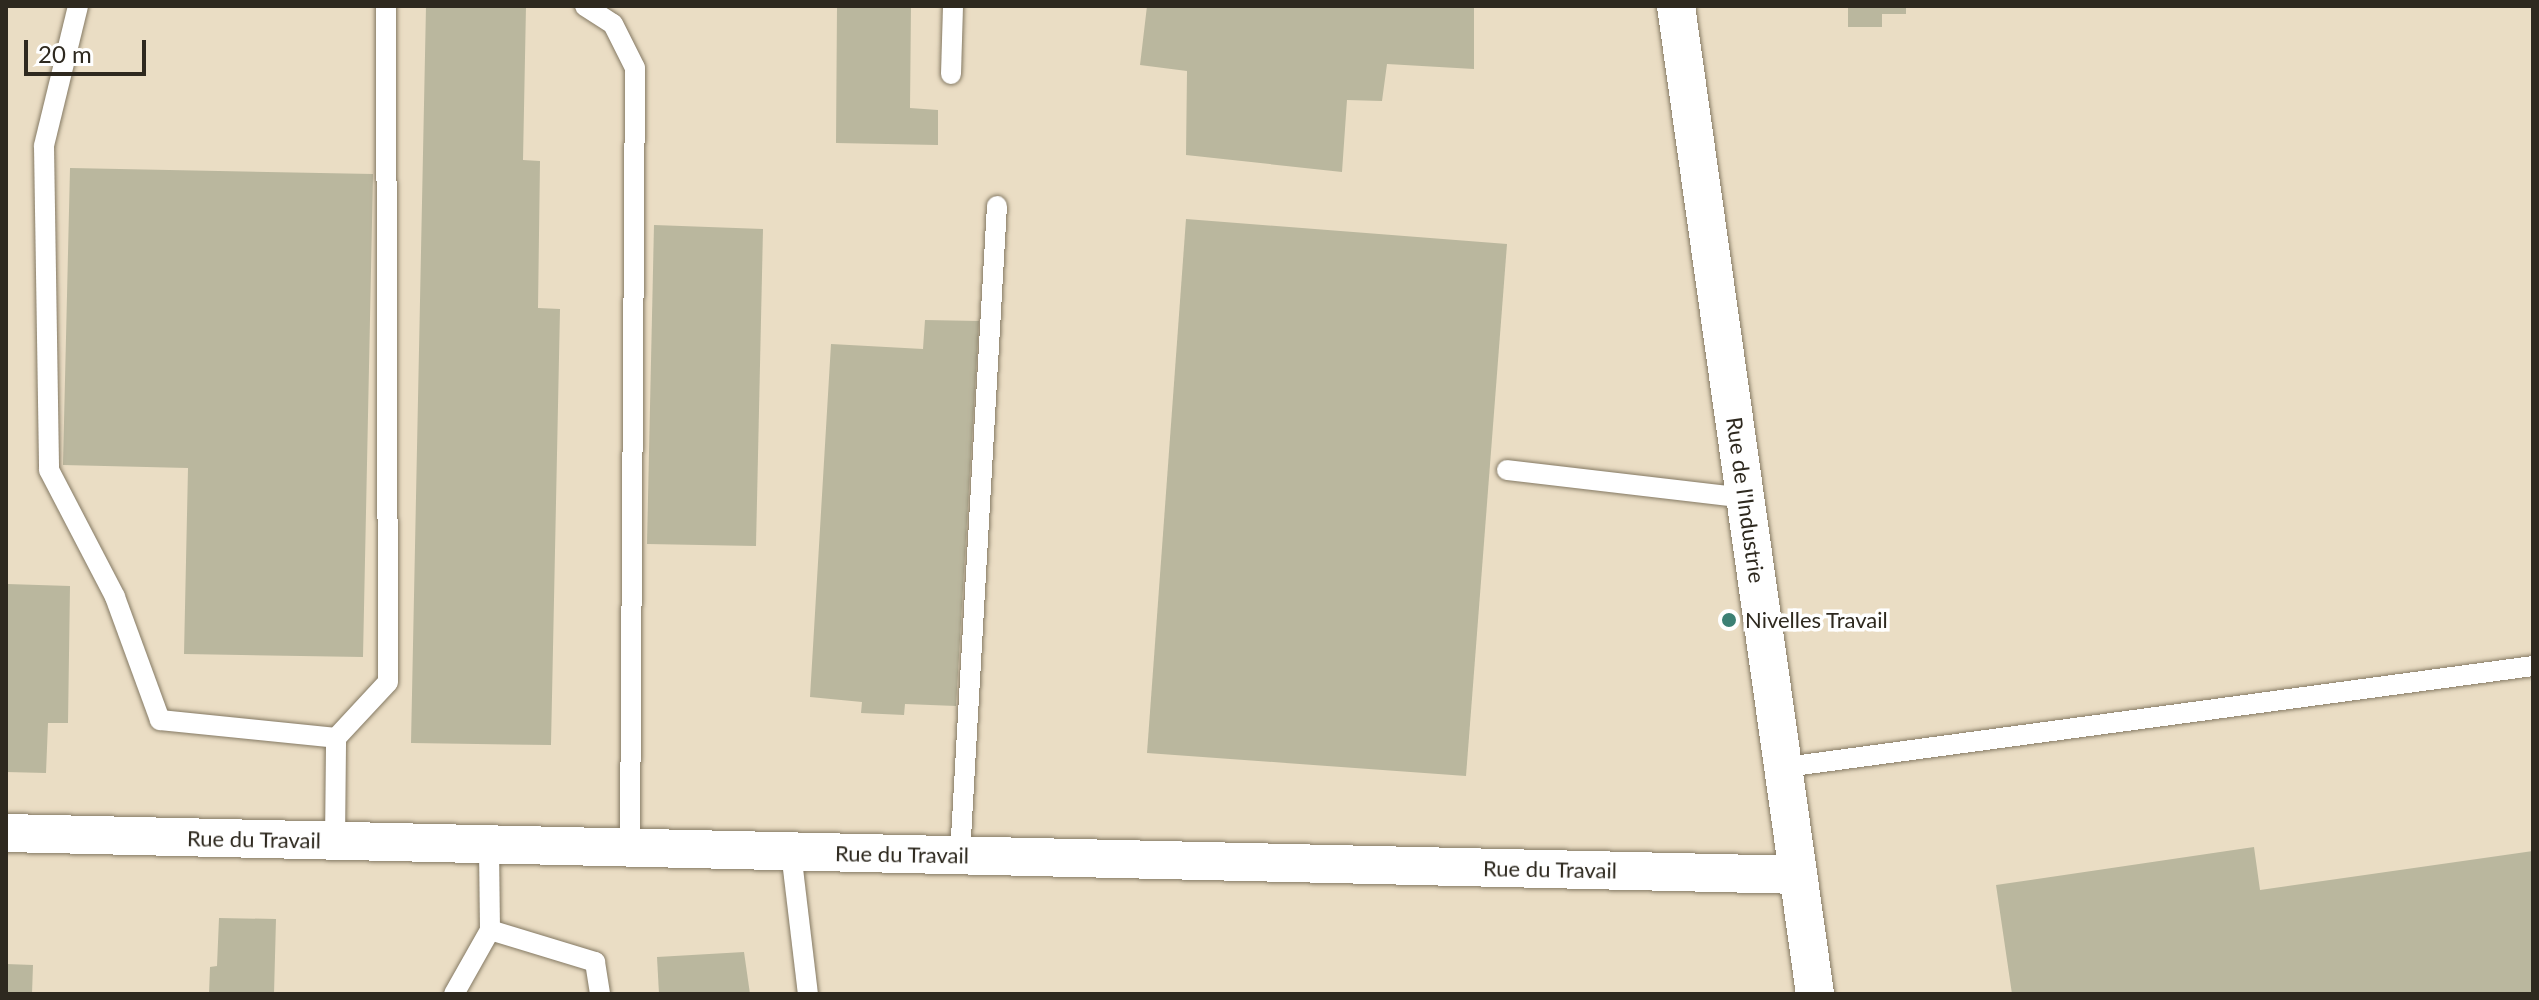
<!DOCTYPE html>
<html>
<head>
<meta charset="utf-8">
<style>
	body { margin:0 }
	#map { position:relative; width:2539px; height:1000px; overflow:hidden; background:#eaddc4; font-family:Lato,sans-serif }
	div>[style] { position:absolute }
	.building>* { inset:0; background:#bab79e }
	.roads { filter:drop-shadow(0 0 2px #847963) drop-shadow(0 0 2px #847963) }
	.lane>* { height:20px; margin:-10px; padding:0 10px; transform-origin:10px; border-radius:10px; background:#fff }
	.street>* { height:38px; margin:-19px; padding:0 19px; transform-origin:19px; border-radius:19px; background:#fff }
	.dots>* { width:22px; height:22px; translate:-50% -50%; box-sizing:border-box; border:4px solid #fff; border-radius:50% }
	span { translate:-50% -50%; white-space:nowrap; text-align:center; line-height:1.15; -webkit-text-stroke:7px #fff; paint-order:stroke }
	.street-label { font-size:22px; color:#2e291f }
	.poi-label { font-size:22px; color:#2e291f }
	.left { translate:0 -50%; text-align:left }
	.frame { position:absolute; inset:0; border:8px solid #2e291f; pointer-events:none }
	.scale { position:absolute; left:24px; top:40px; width:122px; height:36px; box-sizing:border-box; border:4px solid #2e291f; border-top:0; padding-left:10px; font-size:24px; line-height:28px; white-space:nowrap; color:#2e291f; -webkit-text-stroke:6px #fff; paint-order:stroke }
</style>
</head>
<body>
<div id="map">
	<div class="building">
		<i style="clip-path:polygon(426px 6px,526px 6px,523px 160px,540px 161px,538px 308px,560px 309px,551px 745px,411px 743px)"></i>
		<i style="clip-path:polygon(837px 6px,911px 6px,910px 108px,938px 110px,938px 145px,836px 143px)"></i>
		<i style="clip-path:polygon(1147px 6px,1474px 6px,1474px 69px,1387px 64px,1382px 101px,1347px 100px,1342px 172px,1186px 155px,1187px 71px,1140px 65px)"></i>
		<i style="clip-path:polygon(1848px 6px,1906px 6px,1906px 14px,1882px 14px,1882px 27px,1848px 27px)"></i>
		<i style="clip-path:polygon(70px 168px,373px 174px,363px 657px,184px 654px,188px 468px,63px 465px)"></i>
		<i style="clip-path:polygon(1186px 219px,1507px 244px,1466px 776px,1147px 753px)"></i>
		<i style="clip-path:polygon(654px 225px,763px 229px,756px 546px,647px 544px)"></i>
		<i style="clip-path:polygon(925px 320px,979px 321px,956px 706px,905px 704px,904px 715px,861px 713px,862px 702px,810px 697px,831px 344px,923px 349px)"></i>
		<i style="clip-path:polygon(7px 584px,70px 586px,68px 723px,48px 723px,46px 773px,6px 772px)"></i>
		<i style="clip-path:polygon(2254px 847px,2260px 890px,2533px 851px,2533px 994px,2012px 994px,1996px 885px)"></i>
		<i style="clip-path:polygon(219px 918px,276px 919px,274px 994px,209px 994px,210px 967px,217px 966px)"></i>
		<i style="clip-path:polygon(744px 952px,750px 994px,659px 994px,657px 957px)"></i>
		<i style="clip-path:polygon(6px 964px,33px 965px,32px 994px,6px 994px)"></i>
	</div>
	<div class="roads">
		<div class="lane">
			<i style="left:78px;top:6px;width:144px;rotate:103.7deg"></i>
			<i style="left:44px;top:146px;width:324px;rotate:89.1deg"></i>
			<i style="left:49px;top:470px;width:143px;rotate:62.5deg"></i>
			<i style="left:115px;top:597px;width:131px;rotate:69.9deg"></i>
			<i style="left:160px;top:720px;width:177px;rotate:5.8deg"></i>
			<i style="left:585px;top:6px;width:33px;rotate:33deg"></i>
			<i style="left:613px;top:24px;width:49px;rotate:63.4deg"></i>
			<i style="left:635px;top:68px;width:780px;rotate:90.37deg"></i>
			<i style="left:951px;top:74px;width:68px;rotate:-88.3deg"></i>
			<i style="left:1507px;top:470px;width:240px;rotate:6.7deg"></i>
			<i style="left:1786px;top:767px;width:754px;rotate:-7.7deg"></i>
			<i style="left:335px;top:841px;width:103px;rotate:-89.4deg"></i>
			<i style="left:336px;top:738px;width:76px;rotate:-47.1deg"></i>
			<i style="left:388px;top:682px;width:676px;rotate:-90.17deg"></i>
			<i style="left:791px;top:852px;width:143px;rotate:83.2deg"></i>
			<i style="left:960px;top:855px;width:650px;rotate:-86.74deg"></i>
			<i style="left:490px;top:930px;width:110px;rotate:16.9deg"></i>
			<i style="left:595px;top:962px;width:32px;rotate:81deg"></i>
			<i style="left:454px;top:994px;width:73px;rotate:-60.6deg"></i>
			<i style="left:490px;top:930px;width:86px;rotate:-90.7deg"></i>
		</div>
		<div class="street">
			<i style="left:1676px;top:6px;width:998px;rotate:81.99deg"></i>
			<i style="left:6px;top:833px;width:1792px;rotate:1.34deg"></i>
		</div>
	</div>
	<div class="dots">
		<i style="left:1729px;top:620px;background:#3c8074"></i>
	</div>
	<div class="street-label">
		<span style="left:1746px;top:500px;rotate:82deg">Rue de l'Industrie</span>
		<span style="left:254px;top:839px;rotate:1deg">Rue du Travail</span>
		<span style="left:902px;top:854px;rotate:1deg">Rue du Travail</span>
		<span style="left:1550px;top:869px;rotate:1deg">Rue du Travail</span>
	</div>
	<div class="poi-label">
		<span class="left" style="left:1745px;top:620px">Nivelles Travail</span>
	</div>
	<div class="frame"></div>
	<div class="scale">20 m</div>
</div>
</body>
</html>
